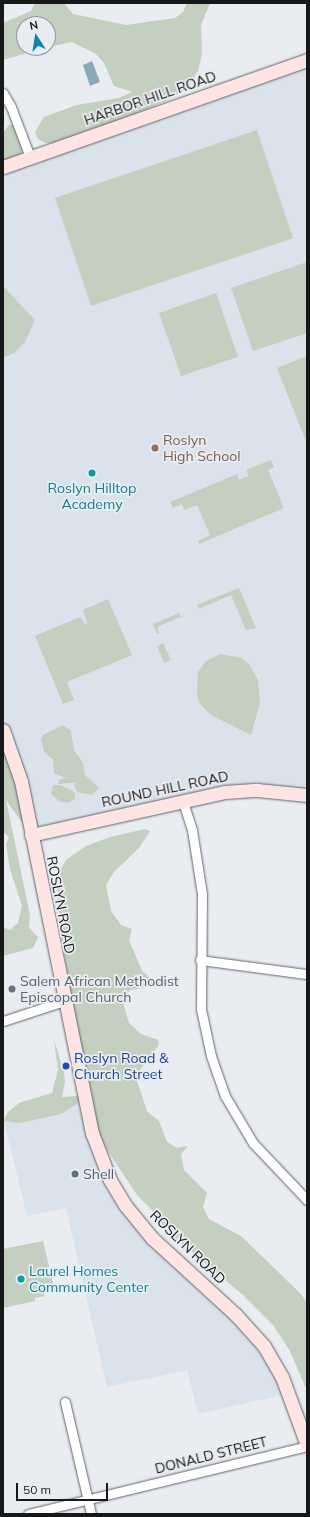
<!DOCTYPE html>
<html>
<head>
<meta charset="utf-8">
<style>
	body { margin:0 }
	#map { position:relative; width:310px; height:1517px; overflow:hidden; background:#e9ecf0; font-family:Mulish,sans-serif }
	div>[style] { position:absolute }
	.built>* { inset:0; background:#dae2ec }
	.green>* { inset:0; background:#c3cfbf }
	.water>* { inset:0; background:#87aab6 }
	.roads { filter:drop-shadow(0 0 1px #616467) drop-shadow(0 0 1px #616467) }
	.street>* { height:9px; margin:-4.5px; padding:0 4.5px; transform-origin:4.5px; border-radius:4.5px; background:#fff }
	.secondary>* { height:13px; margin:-6.5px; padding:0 6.5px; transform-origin:6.5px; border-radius:6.5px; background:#fee4e2 }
	.dots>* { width:11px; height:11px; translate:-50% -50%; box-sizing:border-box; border:2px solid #e9ecf0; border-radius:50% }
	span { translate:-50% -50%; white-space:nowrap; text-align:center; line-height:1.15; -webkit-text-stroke:3.5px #e9ecf0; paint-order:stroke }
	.street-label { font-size:14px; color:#17181a }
	.education-label { font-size:14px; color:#785e54 }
	.left { translate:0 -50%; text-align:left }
	.culture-label { font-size:14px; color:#0d838f }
	.worship-label { font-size:14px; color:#5b616d }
	.transit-label { font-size:14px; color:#164399 }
	.service-label { font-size:14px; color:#4e5e75 }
	.frame { position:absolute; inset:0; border:4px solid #17181a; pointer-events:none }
	.north { position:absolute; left:16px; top:16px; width:40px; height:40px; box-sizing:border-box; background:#e9ecf0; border:1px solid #95979a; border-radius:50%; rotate:348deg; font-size:11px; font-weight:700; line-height:16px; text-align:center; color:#17181a }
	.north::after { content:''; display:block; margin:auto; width:14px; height:18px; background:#0b86aa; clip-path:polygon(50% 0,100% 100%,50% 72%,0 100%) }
	.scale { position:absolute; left:16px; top:1483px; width:92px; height:18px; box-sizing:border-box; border:2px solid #17181a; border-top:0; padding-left:5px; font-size:12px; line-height:14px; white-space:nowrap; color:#17181a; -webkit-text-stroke:3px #e9ecf0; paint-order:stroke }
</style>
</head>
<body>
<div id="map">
	<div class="built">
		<i style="clip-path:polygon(307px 60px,307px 795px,257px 790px,31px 835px,3px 729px,3px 167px)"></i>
		<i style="clip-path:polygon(85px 1098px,125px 1205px,236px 1315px,288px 1394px,198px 1414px,187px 1370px,107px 1387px,66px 1208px,27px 1216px,4px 1121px)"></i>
	</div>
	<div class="green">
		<i style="clip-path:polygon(35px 3px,64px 3px,73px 14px,126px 25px,175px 18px,183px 12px,187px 3px,210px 3px,201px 25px,202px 54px,198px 71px,186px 90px,165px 101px,115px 123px,58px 143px,46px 143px,38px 139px,35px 132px,44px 117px,77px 105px,119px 98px,132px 92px,114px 86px,104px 63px,96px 54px,72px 42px,48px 47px,48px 24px,24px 24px,24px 48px,44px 48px,3px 60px,3px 23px,31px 11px)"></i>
		<i style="clip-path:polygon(14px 124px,24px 144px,20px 156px,3px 165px,3px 133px,9px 125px)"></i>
		<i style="clip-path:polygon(257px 130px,293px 238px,91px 306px,55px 198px)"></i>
		<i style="clip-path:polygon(307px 262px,307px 333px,253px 351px,231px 288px)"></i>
		<i style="clip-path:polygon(3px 286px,35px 320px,25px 342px,14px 353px,3px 358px)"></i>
		<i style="clip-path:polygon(216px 293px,238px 357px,181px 376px,159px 313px)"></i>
		<i style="clip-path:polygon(307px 356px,307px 444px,277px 368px)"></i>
		<i style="clip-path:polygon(271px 460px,274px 467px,268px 470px,284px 508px,199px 544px,198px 541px,210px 535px,197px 505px,184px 510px,182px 504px,173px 508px,170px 502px,237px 474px,239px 480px,249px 476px,246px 470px)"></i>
		<i style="clip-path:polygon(239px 588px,256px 628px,246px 630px,231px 595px,199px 609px,197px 605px)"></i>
		<i style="clip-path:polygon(108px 599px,132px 655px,67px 682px,74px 700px,63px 704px,35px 636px,80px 617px,86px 625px,87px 622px,83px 610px)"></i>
		<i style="clip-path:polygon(179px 613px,181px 617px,157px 627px,159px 633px,157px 634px,153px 624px)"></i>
		<i style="clip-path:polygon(163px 643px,171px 660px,164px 663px,157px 646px)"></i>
		<i style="clip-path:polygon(220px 654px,242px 658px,249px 664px,258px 680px,260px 703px,251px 735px,211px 715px,200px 704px,197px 696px,198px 672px,206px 661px)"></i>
		<i style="clip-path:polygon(63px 725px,71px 731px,74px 750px,83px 763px,85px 775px,99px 788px,92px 795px,77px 792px,74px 785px,78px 782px,59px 784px,59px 780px,65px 778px,54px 773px,53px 760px,44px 752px,41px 739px,43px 735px)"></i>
		<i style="clip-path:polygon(3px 729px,31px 835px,6px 800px,30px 915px,29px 928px,38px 937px,33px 948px,3px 956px,3px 927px,10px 930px,18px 923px,22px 906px,10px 869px,6px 844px,9px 837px,3px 832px)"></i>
		<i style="clip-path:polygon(53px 785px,60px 785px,71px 790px,75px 793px,75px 799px,68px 803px,59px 801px,51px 794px)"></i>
		<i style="clip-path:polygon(145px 829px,150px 831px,139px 848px,114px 872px,106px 885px,111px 911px,121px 925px,132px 929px,129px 940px,142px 971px,151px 979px,165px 984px,130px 990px,122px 999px,129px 1023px,141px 1034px,158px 1040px,159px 1045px,139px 1071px,137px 1081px,147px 1111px,159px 1121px,167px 1142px,177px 1148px,188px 1146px,181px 1154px,184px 1170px,207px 1193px,203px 1207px,209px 1219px,241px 1236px,301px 1294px,307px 1303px,307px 1391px,290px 1351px,273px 1325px,243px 1295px,167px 1231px,151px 1209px,137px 1195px,104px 1145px,85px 1099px,61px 1114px,19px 1123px,4px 1121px,7px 1113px,19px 1103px,52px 1093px,58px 1070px,54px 1040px,64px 1072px,65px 1082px,62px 1097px,78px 1096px,84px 1076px,63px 946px,57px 896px,58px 874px,66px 860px,86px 846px,110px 837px)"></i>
		<i style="clip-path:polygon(43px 1241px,54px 1288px,43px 1290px,45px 1296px,35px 1298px,35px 1301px,3px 1308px,3px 1249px)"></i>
	</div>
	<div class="water">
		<i style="clip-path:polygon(92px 61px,100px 82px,90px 86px,83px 65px)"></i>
	</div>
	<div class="roads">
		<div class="street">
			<i style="left:3px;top:93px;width:16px;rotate:60deg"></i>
			<i style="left:11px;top:107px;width:53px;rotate:69.2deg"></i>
			<i style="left:183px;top:802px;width:29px;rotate:72deg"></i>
			<i style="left:192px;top:830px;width:65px;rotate:81.1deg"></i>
			<i style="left:202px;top:894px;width:115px;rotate:90.5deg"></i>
			<i style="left:201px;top:1009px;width:48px;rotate:78deg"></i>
			<i style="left:211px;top:1056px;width:42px;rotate:70.7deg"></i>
			<i style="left:225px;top:1096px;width:55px;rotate:59.2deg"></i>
			<i style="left:253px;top:1143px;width:79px;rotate:46.5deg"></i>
			<i style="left:200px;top:960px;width:108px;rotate:7.5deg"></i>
			<i style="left:3px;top:1021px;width:64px;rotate:-18.2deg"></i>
			<i style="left:65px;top:1402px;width:115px;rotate:76.9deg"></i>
			<i style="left:28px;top:1514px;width:287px;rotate:-13.7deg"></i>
		</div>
		<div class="secondary">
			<i style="left:3px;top:167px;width:322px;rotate:-19.4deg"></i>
			<i style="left:3px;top:730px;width:54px;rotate:70.6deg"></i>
			<i style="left:21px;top:781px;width:359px;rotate:78.6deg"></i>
			<i style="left:92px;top:1133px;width:50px;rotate:69deg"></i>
			<i style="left:110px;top:1180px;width:29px;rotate:59deg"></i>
			<i style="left:125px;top:1205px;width:43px;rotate:50.7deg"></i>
			<i style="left:152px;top:1238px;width:114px;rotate:42.5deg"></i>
			<i style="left:236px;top:1315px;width:42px;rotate:47.9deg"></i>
			<i style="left:264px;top:1346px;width:36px;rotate:60deg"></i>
			<i style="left:282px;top:1377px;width:72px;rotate:69.8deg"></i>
			<i style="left:31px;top:835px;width:199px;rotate:-12.5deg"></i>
			<i style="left:225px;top:792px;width:32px;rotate:-4deg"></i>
			<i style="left:257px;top:790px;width:50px;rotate:5.7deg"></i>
		</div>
	</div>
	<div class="dots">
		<i style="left:155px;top:448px;background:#8d6e63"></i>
		<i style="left:92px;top:473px;background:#0f9aa8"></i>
		<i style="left:12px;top:989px;background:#6b7280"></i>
		<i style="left:66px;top:1066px;background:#1a4fb4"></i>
		<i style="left:75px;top:1174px;background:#5c6f8a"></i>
		<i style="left:21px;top:1279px;background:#0f9aa8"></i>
	</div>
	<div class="street-label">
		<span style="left:150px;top:98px;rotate:-19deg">HARBOR HILL ROAD</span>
		<span style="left:165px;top:789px;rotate:-12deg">ROUND HILL ROAD</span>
		<span style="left:61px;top:905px;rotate:79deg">ROSLYN ROAD</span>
		<span style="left:188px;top:1247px;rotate:44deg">ROSLYN ROAD</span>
		<span style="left:211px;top:1455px;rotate:-14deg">DONALD STREET</span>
	</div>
	<div class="education-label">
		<span class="left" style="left:163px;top:448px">Roslyn<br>High School</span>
	</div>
	<div class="culture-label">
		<span style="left:92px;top:496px">Roslyn Hilltop<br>Academy</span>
		<span class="left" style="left:29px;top:1279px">Laurel Homes<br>Community Center</span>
	</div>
	<div class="worship-label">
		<span class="left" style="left:20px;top:989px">Salem African Methodist<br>Episcopal Church</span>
	</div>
	<div class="transit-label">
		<span class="left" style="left:74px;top:1066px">Roslyn Road &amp;<br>Church Street</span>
	</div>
	<div class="service-label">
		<span class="left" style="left:83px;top:1174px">Shell</span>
	</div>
	<div class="frame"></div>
	<div class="north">N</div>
	<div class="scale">50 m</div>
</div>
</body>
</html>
